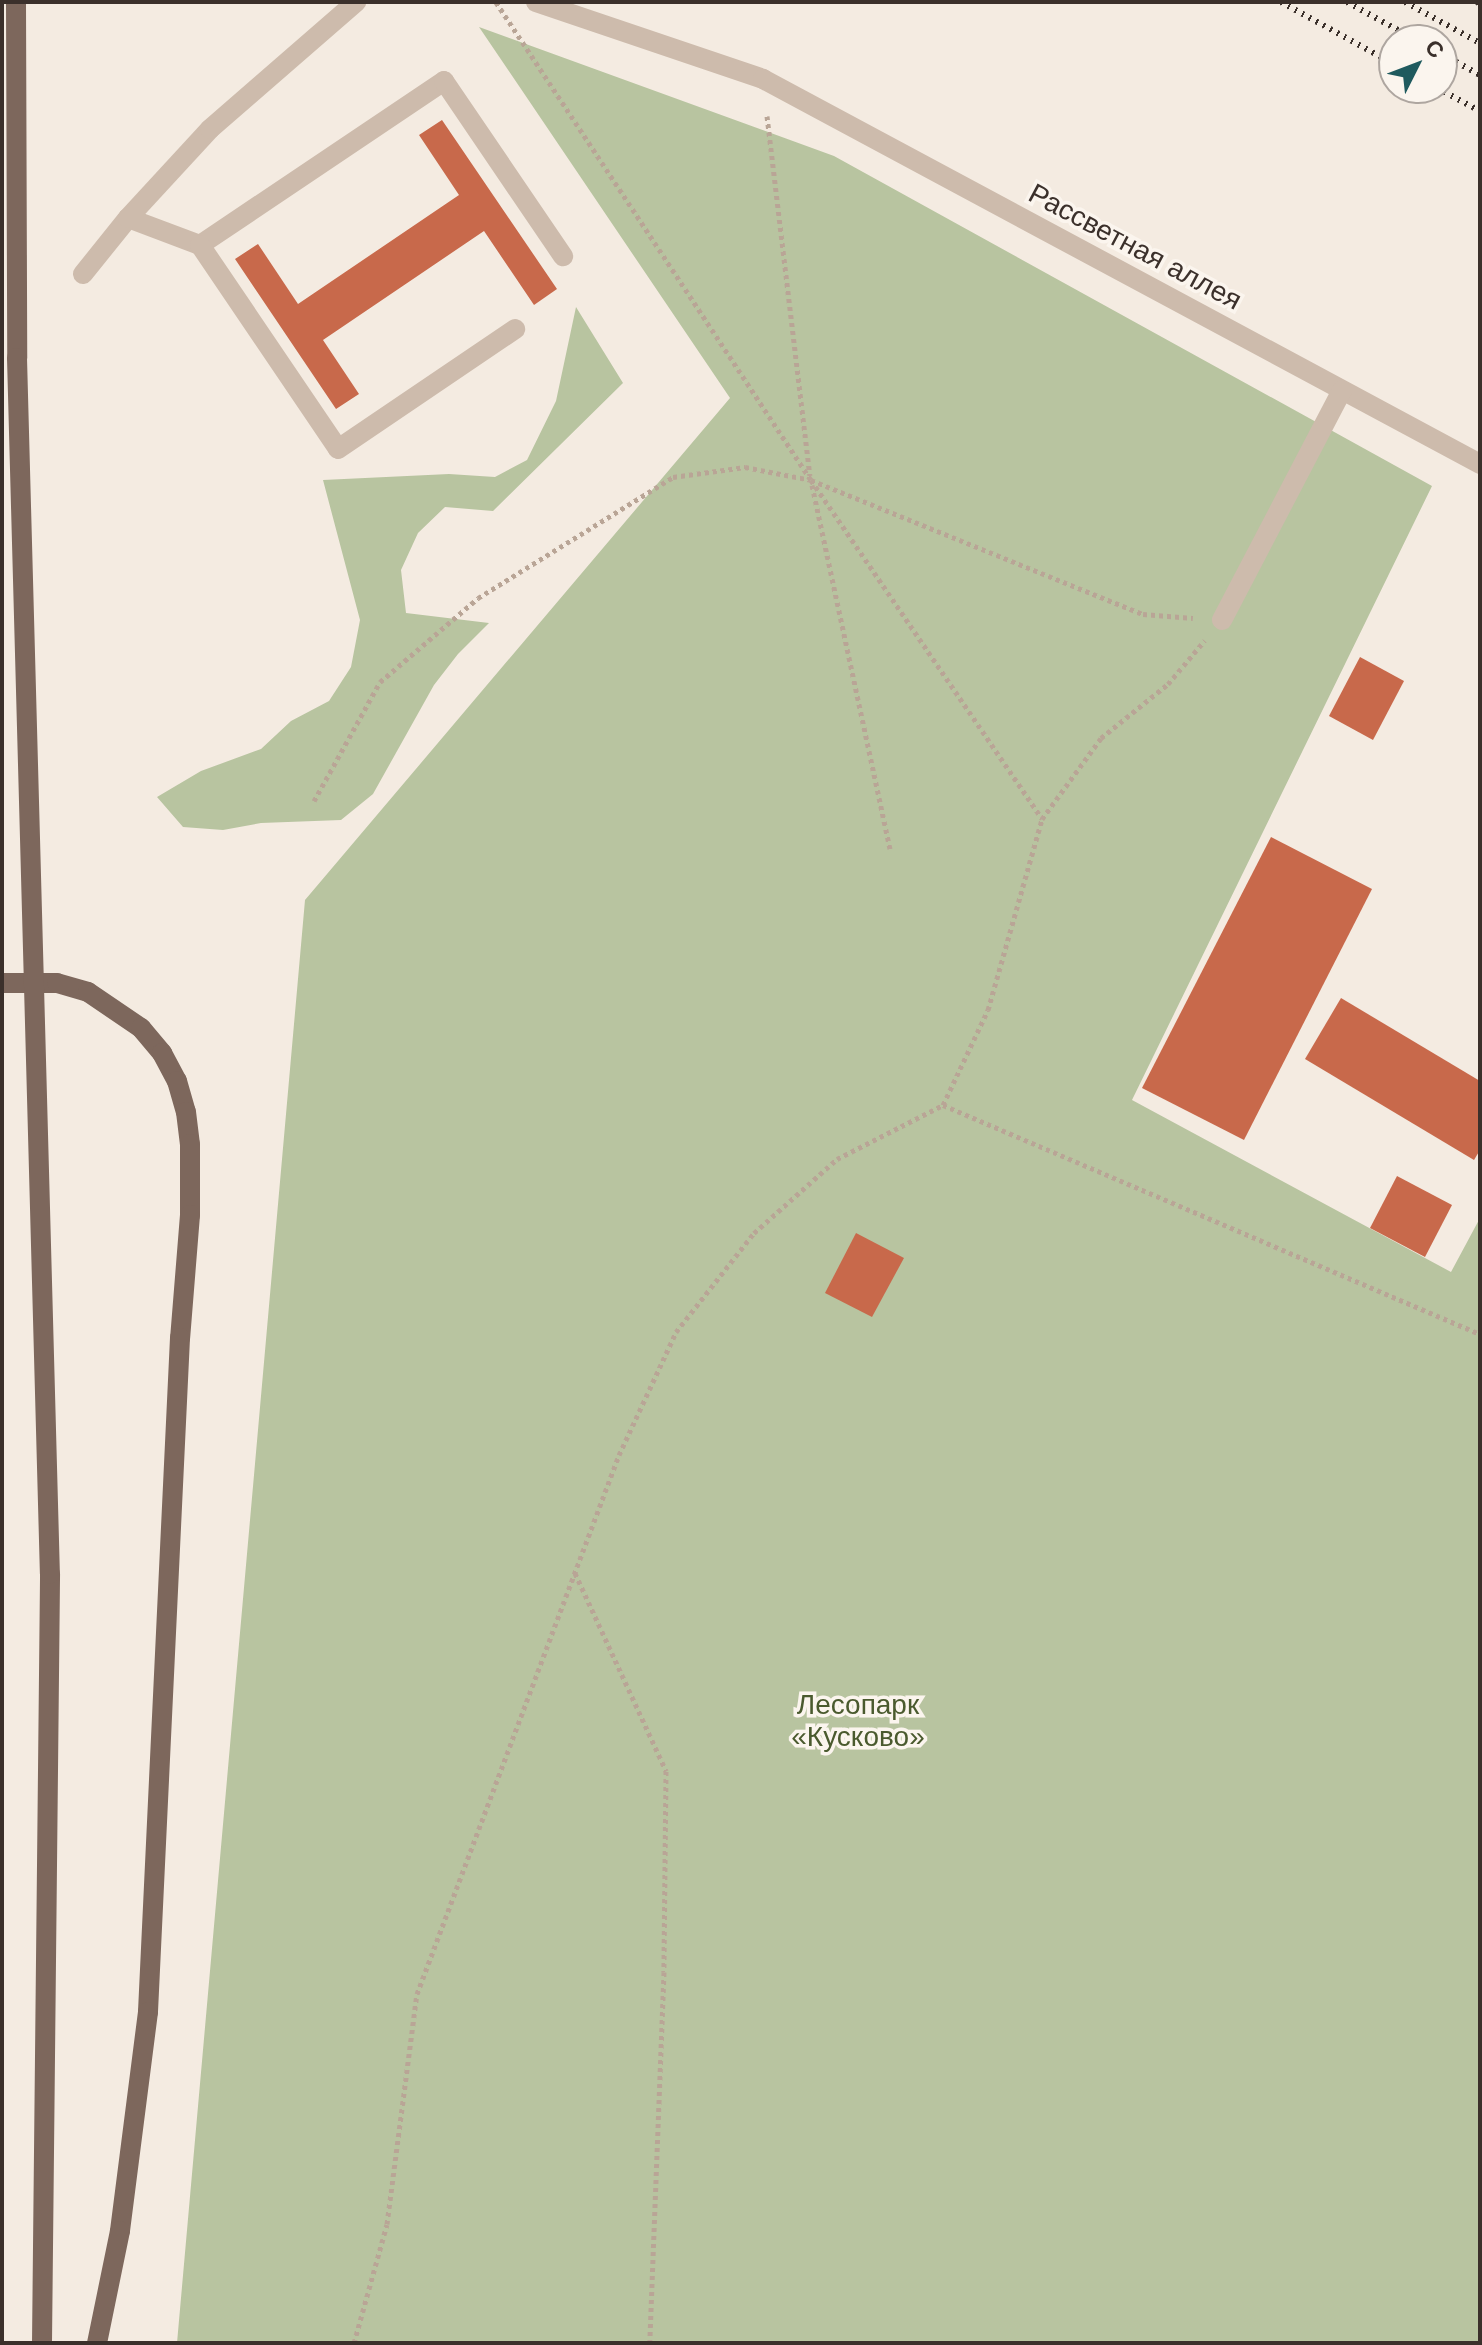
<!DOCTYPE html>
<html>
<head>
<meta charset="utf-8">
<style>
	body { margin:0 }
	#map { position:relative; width:1482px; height:2345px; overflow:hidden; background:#f4ebe1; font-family:Arial,sans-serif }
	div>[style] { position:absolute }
	.green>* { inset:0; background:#b8c4a0 }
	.building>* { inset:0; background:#c8694b }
	.path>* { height:5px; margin-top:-2.5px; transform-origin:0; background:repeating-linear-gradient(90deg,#b9a596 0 4px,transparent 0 8px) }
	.minor>* { height:20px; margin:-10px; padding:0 10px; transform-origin:10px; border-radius:10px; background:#cdbbac }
	.major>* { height:20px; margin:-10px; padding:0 10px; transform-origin:10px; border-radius:10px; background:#7d675c }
	.rail>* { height:6px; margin-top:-3px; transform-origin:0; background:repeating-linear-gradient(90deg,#3b302b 0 2px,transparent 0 8px) }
	.major-bridge>* { height:20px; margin:-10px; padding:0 10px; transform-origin:10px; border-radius:10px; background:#7d675c }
	span { translate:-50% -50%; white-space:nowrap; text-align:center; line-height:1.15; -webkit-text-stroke:7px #fbf5ee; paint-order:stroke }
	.street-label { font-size:28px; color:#3b302b }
	.park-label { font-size:28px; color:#4a5a2e }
	.frame { position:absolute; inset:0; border:4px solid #3b302b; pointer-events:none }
	.north { position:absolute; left:1378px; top:24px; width:80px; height:80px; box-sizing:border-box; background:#fbf5ee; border:2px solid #aea6a0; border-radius:50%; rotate:48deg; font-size:22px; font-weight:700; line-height:32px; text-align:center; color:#3b302b }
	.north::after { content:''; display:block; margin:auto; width:28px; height:36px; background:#1f5a5e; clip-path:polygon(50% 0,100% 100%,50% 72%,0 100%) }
</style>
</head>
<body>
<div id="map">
	<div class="green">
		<i style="clip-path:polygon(479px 27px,834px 156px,1432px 486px,1132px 1100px,1451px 1272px,1480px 1218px,1480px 2343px,177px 2343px,305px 900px,730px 398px)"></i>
		<i style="clip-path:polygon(576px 307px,623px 383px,493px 511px,445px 507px,418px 533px,401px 570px,406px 613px,489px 623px,458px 654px,434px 685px,373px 794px,341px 820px,261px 823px,223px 830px,183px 827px,157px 797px,201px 771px,261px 749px,291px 721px,329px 701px,351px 667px,360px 620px,323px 480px,449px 474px,495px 477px,527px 460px,556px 401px)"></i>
	</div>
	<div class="building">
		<i style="clip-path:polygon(442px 120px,557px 289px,534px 305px,484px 231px,323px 340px,359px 394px,336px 409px,235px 259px,258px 244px,298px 304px,459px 195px,419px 135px)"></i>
		<i style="clip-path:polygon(1360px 657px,1404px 681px,1373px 740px,1329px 716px)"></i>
		<i style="clip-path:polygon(1271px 837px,1372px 889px,1244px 1140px,1142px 1088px)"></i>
		<i style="clip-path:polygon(1341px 998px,1480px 1081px,1480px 1150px,1474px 1160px,1305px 1059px)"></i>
		<i style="clip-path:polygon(1397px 1176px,1452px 1205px,1425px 1257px,1370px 1228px)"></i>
		<i style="clip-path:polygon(856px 1233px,904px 1258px,872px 1317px,825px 1293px)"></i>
	</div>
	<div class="path">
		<i style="left:496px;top:2px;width:572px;rotate:56.62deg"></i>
		<i style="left:811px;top:480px;width:410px;rotate:55.7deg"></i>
		<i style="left:767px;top:116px;width:362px;rotate:83.2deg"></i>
		<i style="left:812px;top:485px;width:372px;rotate:77.9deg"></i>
		<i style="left:314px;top:801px;width:136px;rotate:-61deg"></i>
		<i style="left:380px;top:682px;width:129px;rotate:-40.6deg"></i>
		<i style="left:478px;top:598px;width:229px;rotate:-31.8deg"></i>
		<i style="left:673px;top:477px;width:73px;rotate:-7.9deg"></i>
		<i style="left:745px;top:467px;width:67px;rotate:11.1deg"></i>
		<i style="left:811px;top:480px;width:358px;rotate:22deg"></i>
		<i style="left:1143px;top:614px;width:50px;rotate:4.6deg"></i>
		<i style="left:943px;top:1105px;width:105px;rotate:-64.7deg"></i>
		<i style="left:988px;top:1010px;width:198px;rotate:-74.2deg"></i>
		<i style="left:1042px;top:819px;width:100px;rotate:-53.9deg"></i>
		<i style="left:1101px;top:738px;width:86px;rotate:-38.9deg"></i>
		<i style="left:1168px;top:684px;width:57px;rotate:-49.9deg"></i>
		<i style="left:575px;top:1573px;width:218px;rotate:65.3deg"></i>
		<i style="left:666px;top:1771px;width:201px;rotate:90.6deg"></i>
		<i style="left:664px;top:1972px;width:371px;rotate:92.2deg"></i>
		<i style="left:354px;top:2343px;width:123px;rotate:-74.5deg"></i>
		<i style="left:387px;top:2224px;width:232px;rotate:-82.6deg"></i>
		<i style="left:417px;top:1994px;width:576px;rotate:-69.46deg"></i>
		<i style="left:619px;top:1455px;width:136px;rotate:-65.1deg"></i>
		<i style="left:676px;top:1332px;width:126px;rotate:-51.8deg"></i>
		<i style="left:754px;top:1233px;width:111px;rotate:-41.7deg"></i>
		<i style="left:837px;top:1159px;width:119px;rotate:-27deg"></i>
		<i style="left:943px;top:1105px;width:584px;rotate:23.1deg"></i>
	</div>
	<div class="minor">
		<i style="left:536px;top:2px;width:240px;rotate:18.7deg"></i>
		<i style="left:763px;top:79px;width:814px;rotate:28.23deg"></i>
		<i style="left:128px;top:218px;width:77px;rotate:20.6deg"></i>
		<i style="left:200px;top:245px;width:294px;rotate:-33.9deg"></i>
		<i style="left:444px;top:81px;width:212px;rotate:55.8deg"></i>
		<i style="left:200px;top:245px;width:246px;rotate:55.9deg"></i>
		<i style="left:338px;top:449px;width:214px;rotate:-34.1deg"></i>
		<i style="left:83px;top:274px;width:72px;rotate:-51.2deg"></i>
		<i style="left:128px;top:218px;width:121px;rotate:-47.3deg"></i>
		<i style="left:210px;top:129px;width:194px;rotate:-41deg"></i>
		<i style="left:1222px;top:620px;width:259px;rotate:-62.4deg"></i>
	</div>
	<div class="major">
		<i style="left:2px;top:983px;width:55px"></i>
		<i style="left:57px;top:983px;width:32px;rotate:16deg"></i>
		<i style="left:88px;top:992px;width:64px;rotate:34.2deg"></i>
		<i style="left:141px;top:1028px;width:33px;rotate:50deg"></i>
		<i style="left:162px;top:1053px;width:32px;rotate:62deg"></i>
		<i style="left:177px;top:1081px;width:32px;rotate:74deg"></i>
		<i style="left:186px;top:1112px;width:32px;rotate:83deg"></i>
		<i style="left:190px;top:1144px;width:71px;rotate:90deg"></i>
		<i style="left:190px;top:1215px;width:123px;rotate:94.6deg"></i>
		<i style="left:180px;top:1338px;width:675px;rotate:92.72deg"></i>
		<i style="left:148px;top:2012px;width:221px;rotate:97.3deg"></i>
		<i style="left:120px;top:2231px;width:114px;rotate:101.6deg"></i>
		<i style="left:42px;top:2343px;width:769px;rotate:-89.4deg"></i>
	</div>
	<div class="rail">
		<i style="left:1281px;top:2px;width:129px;rotate:28.8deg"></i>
		<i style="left:1347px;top:2px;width:79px;rotate:28.8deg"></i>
		<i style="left:1405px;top:2px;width:85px;rotate:28.7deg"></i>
		<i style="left:1477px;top:2px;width:4px;rotate:34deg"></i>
		<i style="left:1442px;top:54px;width:43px;rotate:28.9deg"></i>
		<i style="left:1437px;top:88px;width:49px;rotate:28.1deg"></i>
	</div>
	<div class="major-bridge">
		<i style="left:16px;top:2px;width:356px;rotate:89.8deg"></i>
		<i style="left:17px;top:358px;width:1216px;rotate:88.45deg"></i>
	</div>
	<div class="street-label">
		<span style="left:1135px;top:247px;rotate:28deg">Рассветная аллея</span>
	</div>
	<div class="park-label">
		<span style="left:858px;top:1721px">Лесопарк<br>«Кусково»</span>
	</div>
	<div class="frame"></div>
	<div class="north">С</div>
</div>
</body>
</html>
